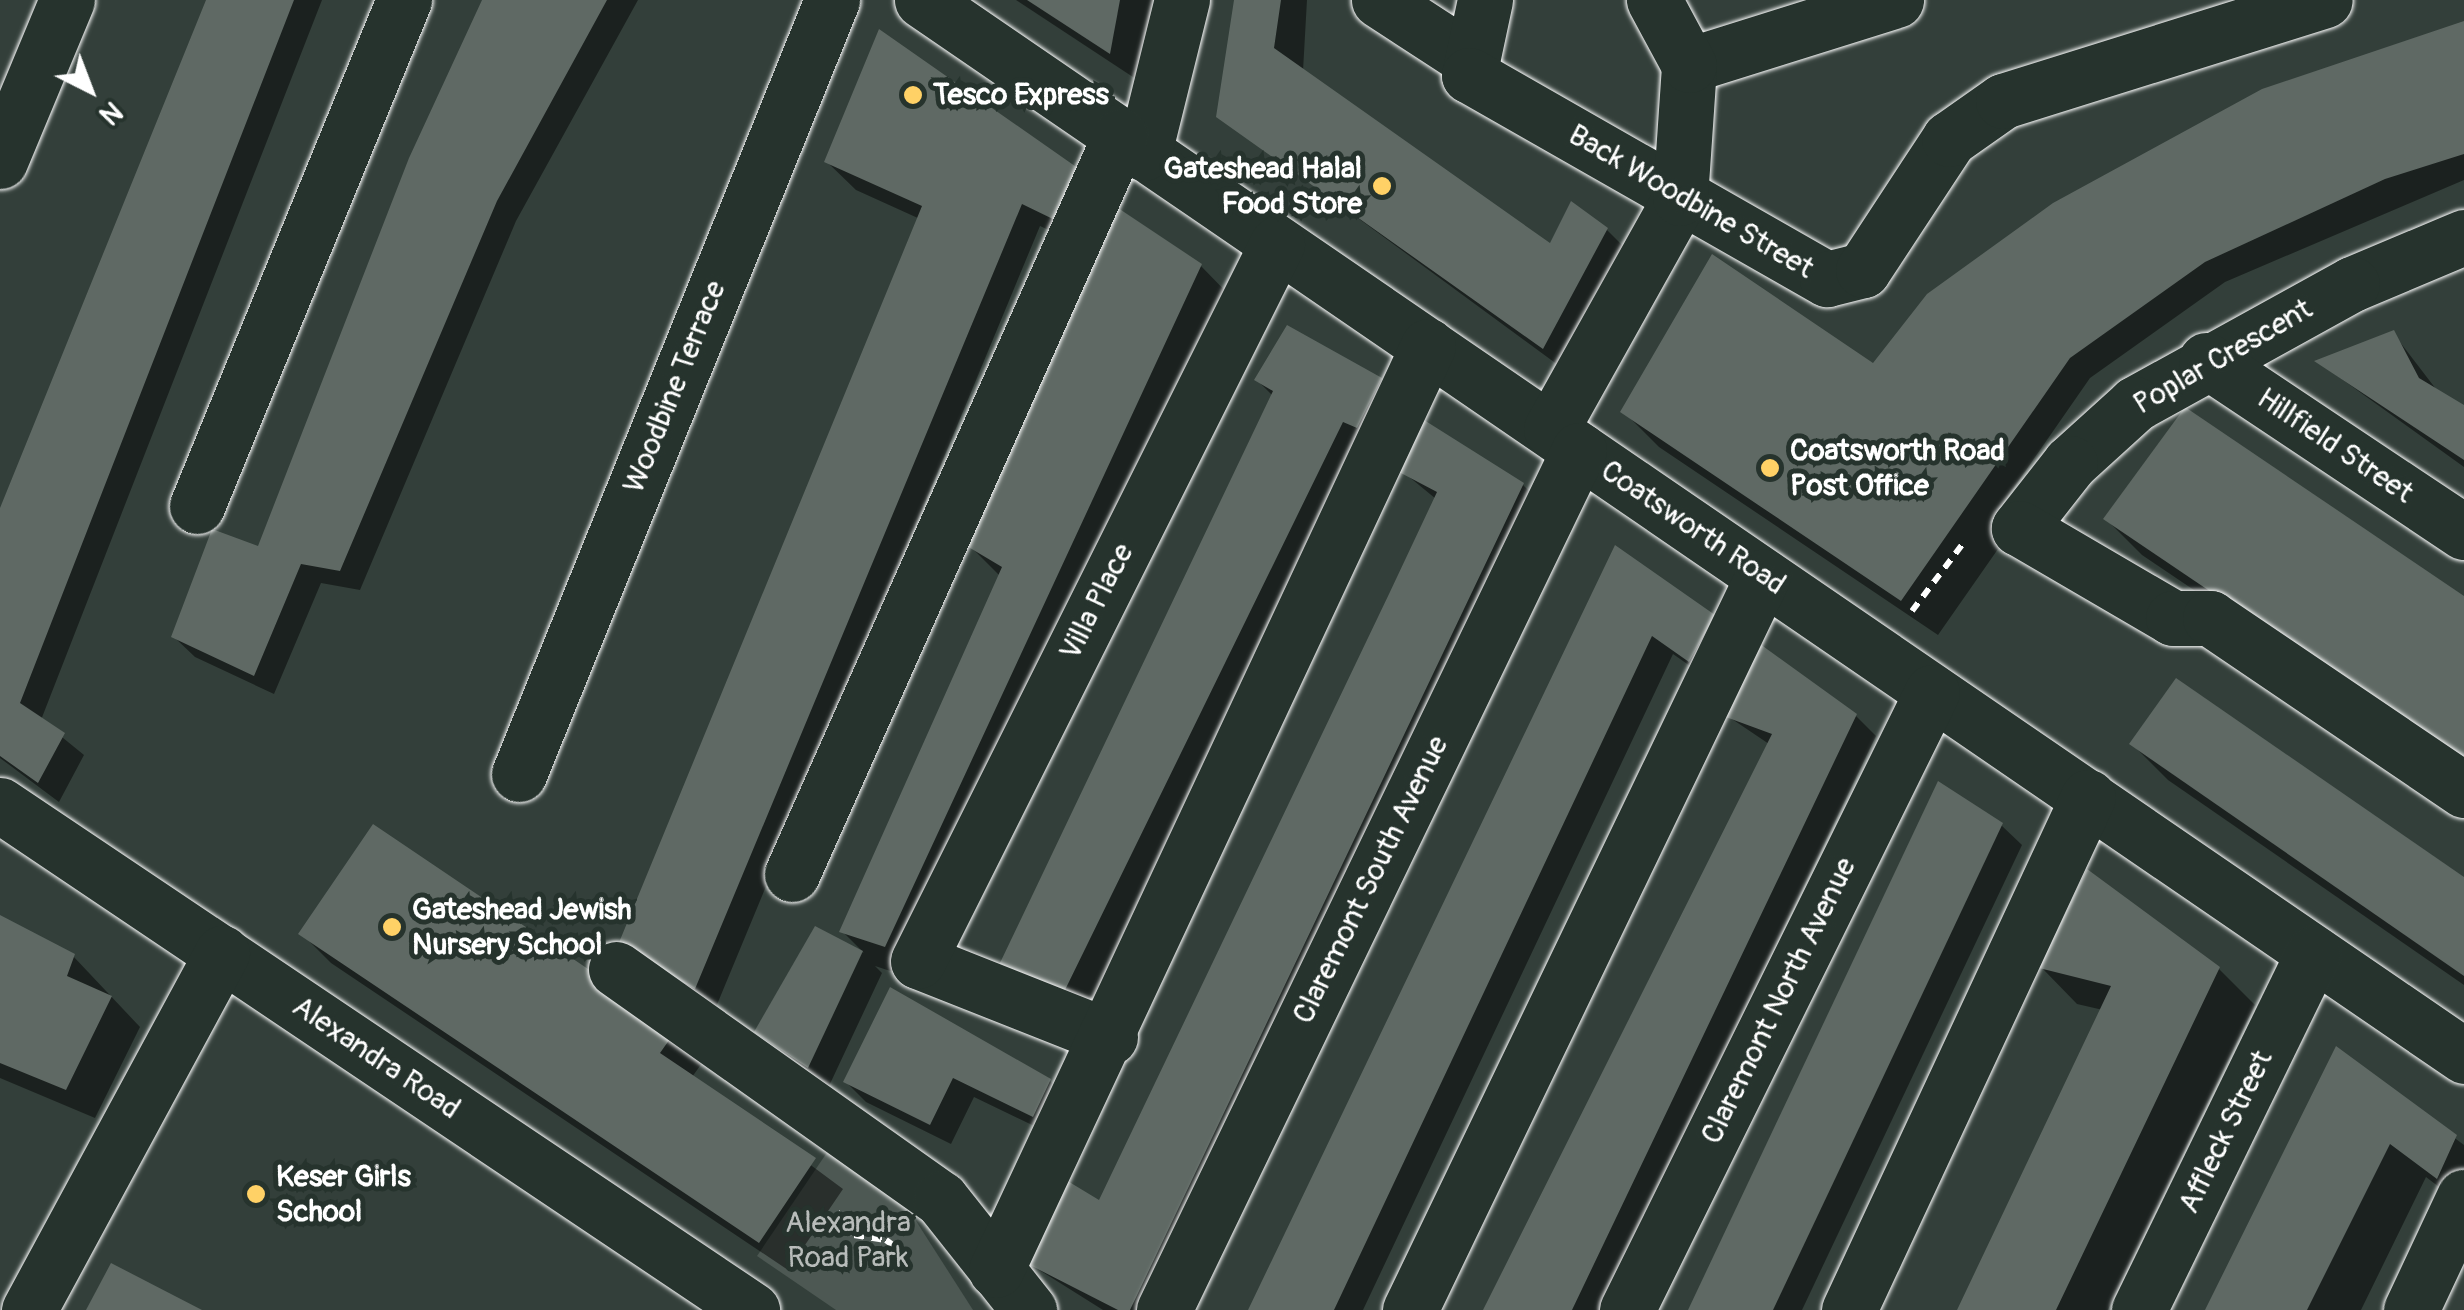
<!DOCTYPE html>
<html>
<head>
<meta charset="utf-8">
<style>
	body { margin:0 }
	#map { position:relative; width:2464px; height:1310px; overflow:hidden; background:#333f3a; font-family:Pangolin,sans-serif }
	div>[style] { position:absolute }
	.green>* { inset:0; background:#4d5853 }
	.shadow>* { inset:0; background:#0007 }
	.building>* { inset:0; background:#5f6964 }
	.path>* { height:6px; margin-top:-3px; transform-origin:0; background:repeating-linear-gradient(90deg,#fff 0 10px,transparent 0 18px) }
	.roads { filter:drop-shadow(0 0 2px #fff) drop-shadow(0 0 2px #fff) }
	.minor>* { height:55px; margin:-27.5px; padding:0 27.5px; transform-origin:27.5px; border-radius:27.5px; background:#26332d }
	.dots>* { width:28px; height:28px; translate:-50% -50%; box-sizing:border-box; border:5px solid #26332d; border-radius:50% }
	span { translate:-50% -50%; white-space:nowrap; text-align:center; line-height:1.15; -webkit-text-stroke:10px #26332d; paint-order:stroke }
	.poi-label { font-size:30px; color:#fff; font-weight:700 }
	.left { translate:0 -50%; text-align:left }
	.right { translate:-100% -50%; text-align:right }
	.street-label { font-size:30px; color:#fff }
	.park-label { font-size:30px; color:#b8bcba }
	.north { position:absolute; left:40px; top:40px; width:100px; height:100px; -webkit-text-stroke:8px #26332d; paint-order:stroke; rotate:138deg; font-size:28px; font-weight:700; line-height:40px; text-align:center; color:#fff }
	.north::after { content:''; display:block; margin:auto; width:35px; height:45px; background:#fff; clip-path:polygon(50% 0,100% 100%,50% 72%,0 100%) }
</style>
</head>
<body>
<div id="map">
	<div class="green">
		<i style="clip-path:polygon(828px 1151px,902px 1199px,973px 1310px,836px 1310px,757px 1256px)"></i>
	</div>
	<div class="shadow">
		<i style="clip-path:polygon(209px 0,322px 0,41px 720px,84px 755px,59px 802px,0 758px,0 516px)"></i>
		<i style="clip-path:polygon(484px 0,638px 0,516px 221px,360px 590px,321px 583px,274px 694px,195px 657px,174px 637px,259px 549px)"></i>
		<i style="clip-path:polygon(1016px 0,1153px 0,1139px 81px)"></i>
		<i style="clip-path:polygon(1236px 0,1307px 0,1303px 71px,1551px 247px,1607px 230px,1636px 259px,1573px 376px,1219px 116px)"></i>
		<i style="clip-path:polygon(2464px 24px,2464px 180px,2225px 282px,2090px 378px,1990px 522px,2005px 539px,1938px 635px,1659px 447px,1623px 411px,1871px 365px)"></i>
		<i style="clip-path:polygon(880px 33px,1087px 248px,1040px 226px,716px 1007px,641px 964px,920px 219px,856px 190px,826px 161px)"></i>
		<i style="clip-path:polygon(1200px 265px,1236px 302px,921px 981px,875px 966px,882px 973px,829px 1086px,757px 1032px,816px 929px,864px 953px,842px 931px,1001px 577px,968px 544px)"></i>
		<i style="clip-path:polygon(2393px 333px,2439px 393px,2464px 408px,2464px 467px,2318px 362px)"></i>
		<i style="clip-path:polygon(1257px 380px,1381px 380px,1417px 416px,1100px 1026px,1038px 1001px,1273px 396px)"></i>
		<i style="clip-path:polygon(1402px 471px,1523px 485px,1543px 505px,1160px 1310px,1103px 1310px,1025px 1261px,1100px 1203px,1436px 499px)"></i>
		<i style="clip-path:polygon(2106px 519px,2464px 599px,2464px 772px,2142px 555px)"></i>
		<i style="clip-path:polygon(1616px 549px,1714px 617px,1710px 680px,1673px 654px,1363px 1310px,1251px 1310px)"></i>
		<i style="clip-path:polygon(1726px 715px,1856px 716px,1876px 736px,1601px 1310px,1486px 1310px,1769px 744px)"></i>
		<i style="clip-path:polygon(2132px 744px,2464px 880px,2464px 985px,2168px 780px)"></i>
		<i style="clip-path:polygon(2001px 825px,2022px 845px,1802px 1310px,1691px 1310px)"></i>
		<i style="clip-path:polygon(373px 828px,705px 1059px,692px 1077px,843px 1189px,788px 1270px,331px 963px,302px 934px)"></i>
		<i style="clip-path:polygon(0 918px,73px 956px,140px 1027px,95px 1118px,0 1078px)"></i>
		<i style="clip-path:polygon(2042px 968px,2219px 969px,2255px 1005px,2108px 1310px,1960px 1310px,2103px 1010px,2077px 1004px)"></i>
		<i style="clip-path:polygon(891px 990px,1050px 1081px,1070px 1102px,1053px 1135px,974px 1097px,951px 1144px,866px 1102px,846px 1082px)"></i>
		<i style="clip-path:polygon(2337px 1050px,2464px 1145px,2464px 1206px,2426px 1177px,2361px 1310px,2208px 1310px)"></i>
	</div>
	<div class="building">
		<i style="clip-path:polygon(206px 0,294px 0,20px 703px,65px 733px,38px 783px,0 756px,0 508px)"></i>
		<i style="clip-path:polygon(482px 0,607px 0,497px 201px,340px 571px,301px 564px,254px 676px,171px 637px,212px 529px,258px 546px,409px 158px)"></i>
		<i style="clip-path:polygon(1027px 0,1120px 0,1110px 54px)"></i>
		<i style="clip-path:polygon(1234px 0,1281px 0,1274px 48px,1550px 243px,1571px 201px,1608px 228px,1543px 349px,1216px 117px)"></i>
		<i style="clip-path:polygon(2464px 21px,2464px 154px,2385px 179px,2205px 262px,2070px 358px,1901px 601px,1620px 412px,1712px 254px,1873px 363px,1927px 294px,2053px 203px,2262px 89px)"></i>
		<i style="clip-path:polygon(879px 29px,1082px 171px,1057px 221px,1022px 204px,695px 989px,618px 945px,922px 206px,824px 162px)"></i>
		<i style="clip-path:polygon(1118px 208px,1202px 264px,885px 947px,839px 932px,1002px 567px,965px 545px)"></i>
		<i style="clip-path:polygon(1287px 325px,1382px 378px,1357px 428px,1343px 422px,1064px 992px,999px 965px,1273px 391px,1254px 380px)"></i>
		<i style="clip-path:polygon(2394px 330px,2419px 378px,2464px 405px,2464px 460px,2314px 361px)"></i>
		<i style="clip-path:polygon(2185px 407px,2464px 596px,2464px 763px,2103px 519px)"></i>
		<i style="clip-path:polygon(1424px 420px,1524px 483px,1130px 1310px,1118px 1310px,1022px 1261px,1061px 1177px,1099px 1200px,1389px 594px,1437px 492px,1399px 472px)"></i>
		<i style="clip-path:polygon(1615px 545px,1715px 615px,1689px 662px,1652px 636px,1334px 1310px,1248px 1310px)"></i>
		<i style="clip-path:polygon(1760px 644px,1857px 714px,1572px 1310px,1483px 1310px,1772px 734px,1723px 716px)"></i>
		<i style="clip-path:polygon(2176px 678px,2464px 877px,2464px 976px,2129px 744px)"></i>
		<i style="clip-path:polygon(1938px 781px,2003px 823px,1835px 1179px,1773px 1310px,1688px 1310px)"></i>
		<i style="clip-path:polygon(373px 824px,677px 1029px,660px 1053px,816px 1158px,759px 1243px,298px 934px)"></i>
		<i style="clip-path:polygon(2087px 869px,2220px 967px,2056px 1310px,1957px 1310px,2111px 986px,2039px 968px)"></i>
		<i style="clip-path:polygon(0 915px,75px 954px,67px 976px,112px 996px,66px 1090px,0 1063px)"></i>
		<i style="clip-path:polygon(815px 926px,863px 951px,808px 1068px,754px 1032px)"></i>
		<i style="clip-path:polygon(890px 987px,1051px 1079px,1033px 1117px,953px 1078px,930px 1125px,843px 1082px)"></i>
		<i style="clip-path:polygon(2336px 1046px,2457px 1135px,2437px 1179px,2390px 1144px,2307px 1310px,2205px 1310px)"></i>
		<i style="clip-path:polygon(111px 1263px,202px 1310px,86px 1310px)"></i>
	</div>
	<div class="path">
		<i style="left:1912px;top:611px;width:88px;rotate:-52.9deg"></i>
		<i style="left:837px;top:1212px;width:29px;rotate:54deg"></i>
		<i style="left:854px;top:1235px;width:32px;rotate:9deg"></i>
		<i style="left:886px;top:1240px;width:34px;rotate:37deg"></i>
	</div>
	<div class="roads">
		<div class="minor">
			<i style="left:922px;top:0;width:1869px;rotate:34.4deg"></i>
			<i style="left:1379px;top:0;width:110px;rotate:33.1deg"></i>
			<i style="left:1485px;top:0;width:77px;rotate:102deg"></i>
			<i style="left:1469px;top:75px;width:412px;rotate:29.7deg"></i>
			<i style="left:1827px;top:279px;width:37px;rotate:-14deg"></i>
			<i style="left:1863px;top:270px;width:157px;rotate:-56.7deg"></i>
			<i style="left:1949px;top:139px;width:66px;rotate:-35.1deg"></i>
			<i style="left:2003px;top:101px;width:337px;rotate:-17.4deg"></i>
			<i style="left:1689px;top:65px;width:217px;rotate:-17.4deg"></i>
			<i style="left:1144px;top:153px;width:158px;rotate:-76.1deg"></i>
			<i style="left:0;top:161px;width:174px;rotate:-67.4deg"></i>
			<i style="left:2464px;top:237px;width:121px;rotate:157.2deg"></i>
			<i style="left:2352px;top:284px;width:248px;rotate:151.1deg"></i>
			<i style="left:2135px;top:404px;width:88px;rotate:137.8deg"></i>
			<i style="left:2070px;top:463px;width:83px;rotate:128.1deg"></i>
			<i style="left:2019px;top:528px;width:178px;rotate:30.3deg"></i>
			<i style="left:2173px;top:618px;width:37px"></i>
			<i style="left:2210px;top:618px;width:307px;rotate:34.1deg"></i>
			<i style="left:2206px;top:360px;width:310px;rotate:33.7deg"></i>
			<i style="left:1551px;top:429px;width:265px;rotate:-60.8deg"></i>
			<i style="left:1680px;top:198px;width:133px;rotate:-86.1deg"></i>
			<i style="left:1689px;top:65px;width:74px;rotate:-118.3deg"></i>
			<i style="left:197px;top:506px;width:547px;rotate:-67.75deg"></i>
			<i style="left:519px;top:774px;width:835px;rotate:-67.98deg"></i>
			<i style="left:0;top:805px;width:906px;rotate:33.88deg"></i>
			<i style="left:792px;top:874px;width:808px;rotate:-66.04deg"></i>
			<i style="left:616px;top:969px;width:398px;rotate:35.3deg"></i>
			<i style="left:941px;top:1199px;width:142px;rotate:51.6deg"></i>
			<i style="left:1110px;top:1037px;width:206px;rotate:-158.4deg"></i>
			<i style="left:918px;top:961px;width:802px;rotate:-63.4deg"></i>
			<i style="left:996px;top:1270px;width:1020px;rotate:-64.94deg"></i>
			<i style="left:29px;top:1310px;width:406px;rotate:-61.6deg"></i>
			<i style="left:1164px;top:1310px;width:955px;rotate:-64.24deg"></i>
			<i style="left:1410px;top:1310px;width:814px;rotate:-64.32deg"></i>
			<i style="left:1627px;top:1310px;width:689px;rotate:-63.73deg"></i>
			<i style="left:1849px;top:1310px;width:566px;rotate:-65.02deg"></i>
			<i style="left:2139px;top:1310px;width:397px;rotate:-64deg"></i>
			<i style="left:2411px;top:1310px;width:125px;rotate:-64.9deg"></i>
		</div>
	</div>
	<div class="dots">
		<i style="left:913px;top:95px;background:#ffd166"></i>
		<i style="left:1382px;top:186px;background:#ffd166"></i>
		<i style="left:1770px;top:468px;background:#ffd166"></i>
		<i style="left:392px;top:927px;background:#ffd166"></i>
		<i style="left:256px;top:1194px;background:#ffd166"></i>
	</div>
	<div class="poi-label">
		<span class="left" style="left:933px;top:95px">Tesco Express</span>
		<span class="right" style="left:1362px;top:186px">Gateshead Halal<br>Food Store</span>
		<span class="left" style="left:1790px;top:468px">Coatsworth Road<br>Post Office</span>
		<span class="left" style="left:412px;top:927px">Gateshead Jewish<br>Nursery School</span>
		<span class="left" style="left:276px;top:1194px">Keser Girls<br>School</span>
	</div>
	<div class="street-label">
		<span style="left:1691px;top:202px;rotate:30deg">Back Woodbine Street</span>
		<span style="left:2223px;top:357px;rotate:-30deg">Poplar Crescent</span>
		<span style="left:675px;top:387px;rotate:-68deg">Woodbine Terrace</span>
		<span style="left:2335px;top:446px;rotate:34deg">Hillfield Street</span>
		<span style="left:1693px;top:528px;rotate:34deg">Coatsworth Road</span>
		<span style="left:1097px;top:602px;rotate:-63deg">Villa Place</span>
		<span style="left:1371px;top:880px;rotate:-64deg">Claremont South Avenue</span>
		<span style="left:1779px;top:1001px;rotate:-64deg">Claremont North Avenue</span>
		<span style="left:376px;top:1058px;rotate:34deg">Alexandra Road</span>
		<span style="left:2226px;top:1132px;rotate:-64deg">Affleck Street</span>
	</div>
	<div class="park-label">
		<span style="left:848px;top:1240px">Alexandra<br>Road Park</span>
	</div>
	<div class="north">N</div>
</div>
</body>
</html>
